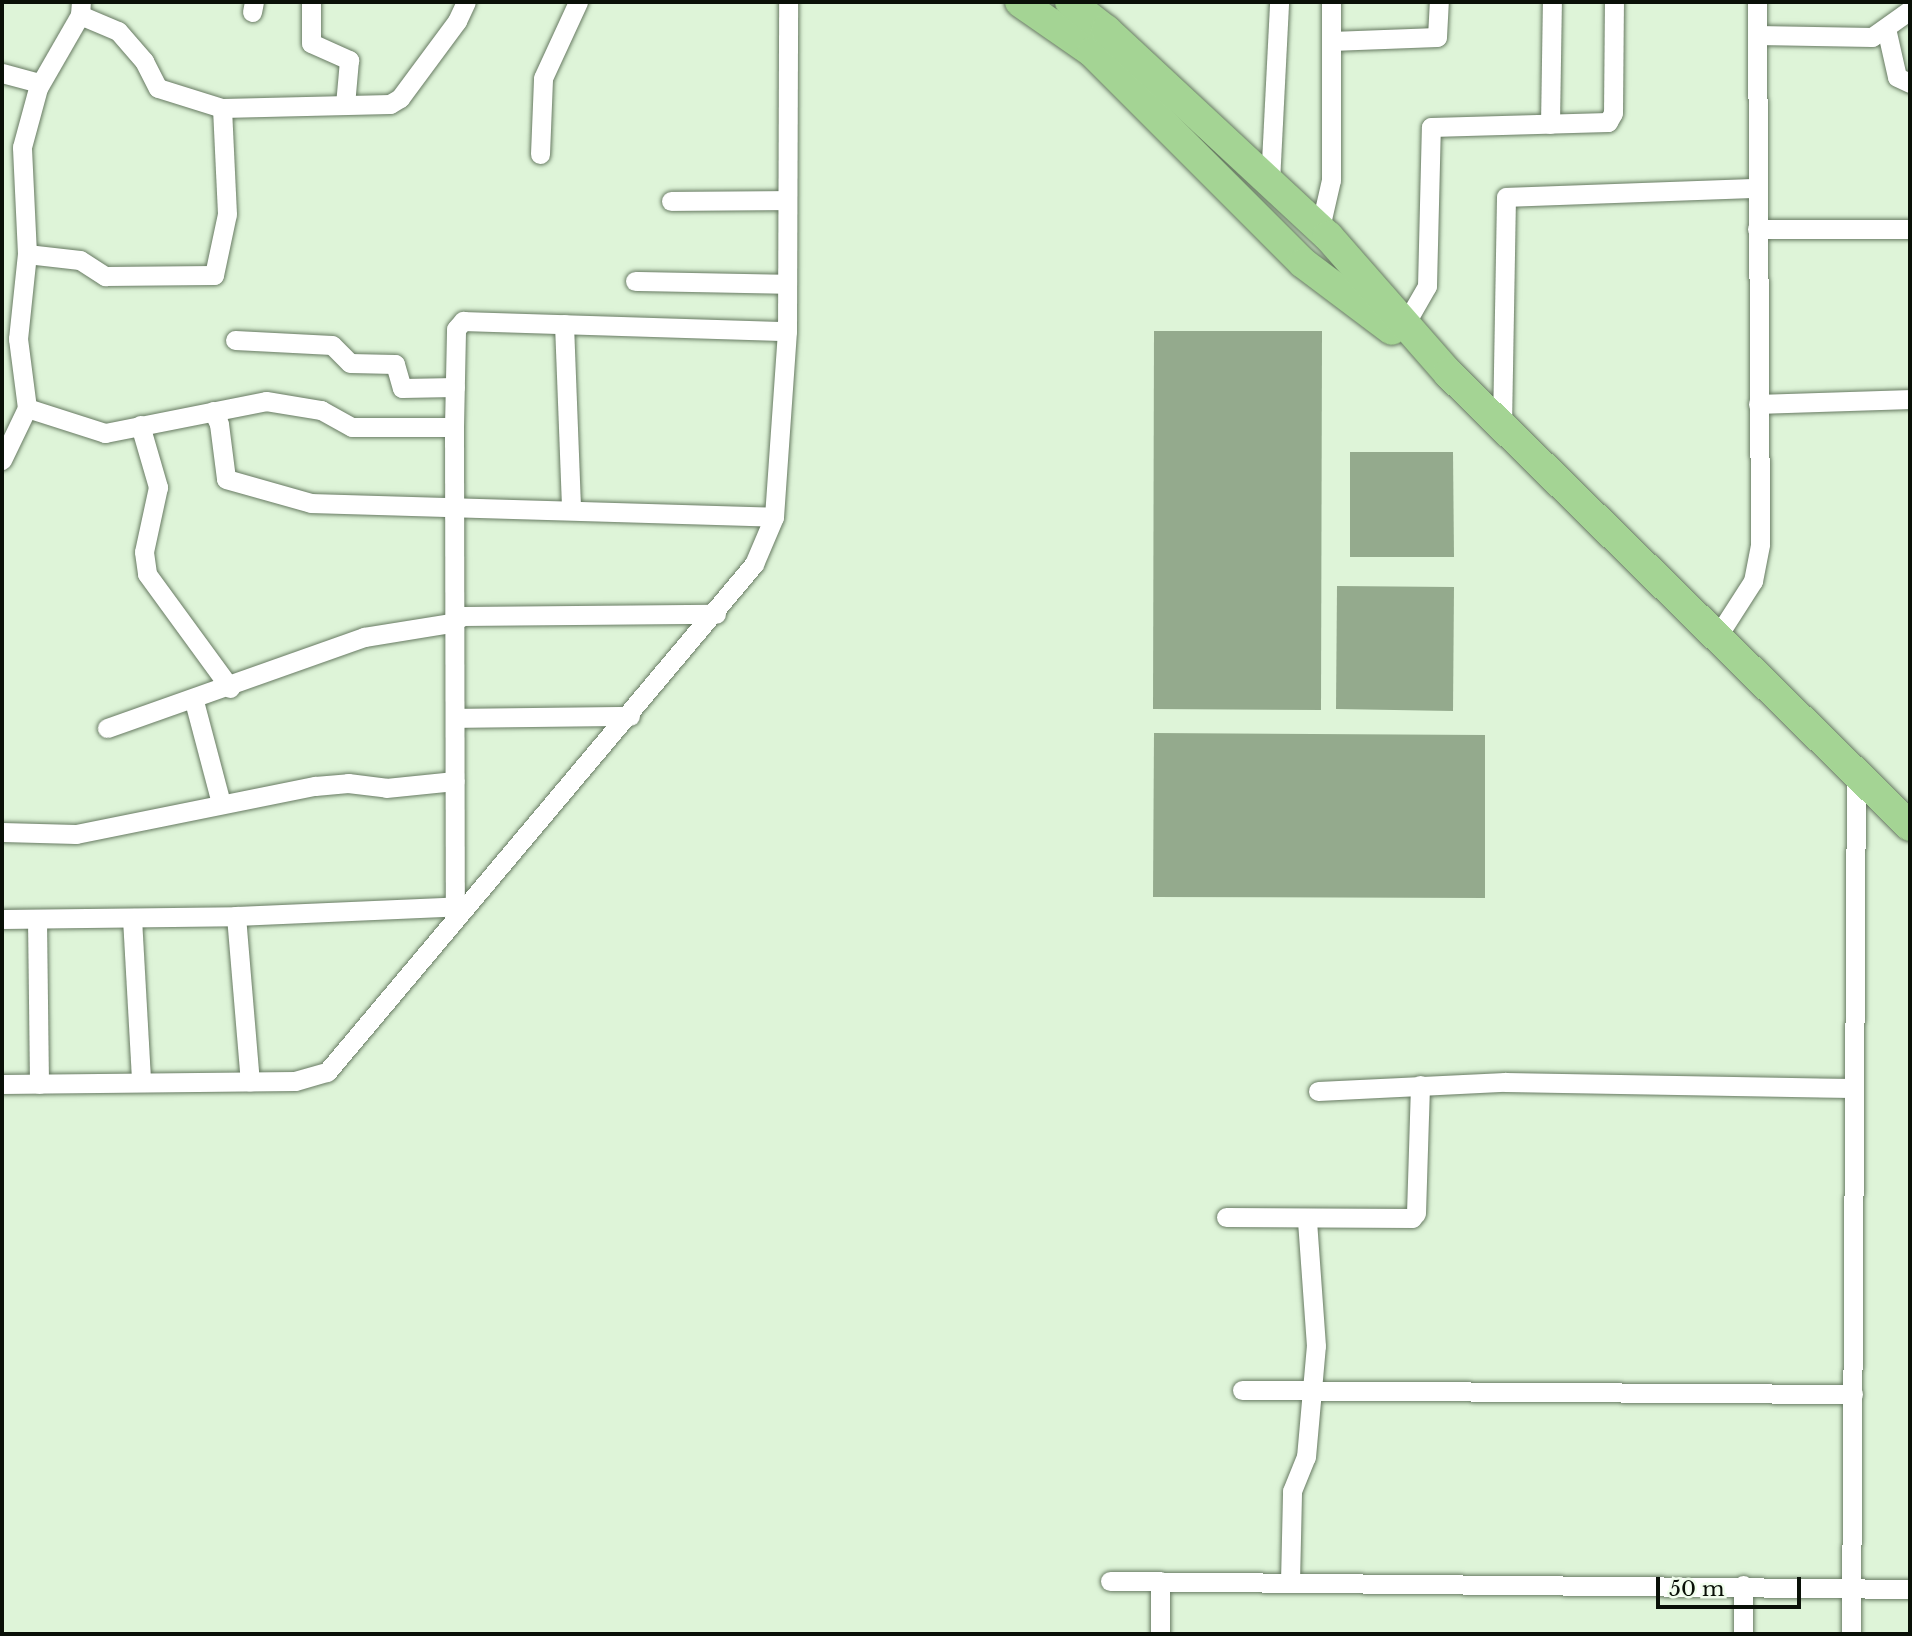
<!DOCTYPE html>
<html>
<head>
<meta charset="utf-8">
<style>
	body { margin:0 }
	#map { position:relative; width:1912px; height:1636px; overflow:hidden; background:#def4d8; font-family:"Libre Baskerville",serif }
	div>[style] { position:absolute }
	.water>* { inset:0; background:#94aa8d }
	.roads { filter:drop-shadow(0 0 2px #677a62) drop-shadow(0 0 2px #677a62) }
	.minor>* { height:19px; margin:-9.5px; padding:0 9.5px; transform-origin:9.5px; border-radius:9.5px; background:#fff }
	.primary>* { height:30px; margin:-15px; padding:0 15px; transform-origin:15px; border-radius:15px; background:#a4d494 }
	span { translate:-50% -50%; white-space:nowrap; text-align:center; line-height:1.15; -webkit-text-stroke:7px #f1feed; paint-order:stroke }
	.frame { position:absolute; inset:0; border:4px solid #091007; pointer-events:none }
	.scale { position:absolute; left:1656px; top:1577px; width:145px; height:32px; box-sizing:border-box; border:4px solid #091007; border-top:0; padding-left:9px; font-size:21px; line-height:24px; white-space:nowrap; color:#091007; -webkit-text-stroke:5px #f1feed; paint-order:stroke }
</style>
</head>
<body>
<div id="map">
	<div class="water">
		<i style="clip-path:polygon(1154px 331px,1322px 331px,1321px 710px,1153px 709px)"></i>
		<i style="clip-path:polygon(1350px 452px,1453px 452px,1454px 557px,1350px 557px)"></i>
		<i style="clip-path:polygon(1337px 586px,1454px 587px,1453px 711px,1336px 709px)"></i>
		<i style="clip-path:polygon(1154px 733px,1485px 735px,1485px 898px,1153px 897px)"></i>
	</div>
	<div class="roads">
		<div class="minor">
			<i style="left:311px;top:2px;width:41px;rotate:90deg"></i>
			<i style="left:311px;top:43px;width:42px;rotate:24.1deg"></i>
			<i style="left:349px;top:60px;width:45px;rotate:95.1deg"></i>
			<i style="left:252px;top:12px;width:10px;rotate:-79deg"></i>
			<i style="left:80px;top:15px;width:41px;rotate:22.8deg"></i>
			<i style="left:118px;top:31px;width:40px;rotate:49deg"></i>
			<i style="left:144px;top:61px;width:30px;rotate:63deg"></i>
			<i style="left:158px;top:88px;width:67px;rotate:17.4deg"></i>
			<i style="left:222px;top:108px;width:168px;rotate:-1.4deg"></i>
			<i style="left:390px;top:104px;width:12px;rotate:-31deg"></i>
			<i style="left:400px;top:98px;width:96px;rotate:-53.5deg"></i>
			<i style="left:457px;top:21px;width:21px;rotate:-65deg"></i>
			<i style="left:1886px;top:28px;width:50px;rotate:77.3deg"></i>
			<i style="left:1897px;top:77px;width:14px;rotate:25deg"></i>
			<i style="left:1757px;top:35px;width:115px;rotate:1deg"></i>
			<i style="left:1872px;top:37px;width:47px;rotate:-35.4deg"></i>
			<i style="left:1331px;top:41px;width:106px;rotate:-2.2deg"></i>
			<i style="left:1437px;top:37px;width:35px;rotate:-87deg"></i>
			<i style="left:2px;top:73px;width:39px;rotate:15deg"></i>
			<i style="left:1550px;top:124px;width:122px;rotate:-89.1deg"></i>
			<i style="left:540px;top:154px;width:76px;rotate:-87.7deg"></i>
			<i style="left:543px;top:78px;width:84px;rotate:-65.3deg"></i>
			<i style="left:1270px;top:182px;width:180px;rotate:-87.1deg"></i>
			<i style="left:671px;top:201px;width:116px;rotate:-0.5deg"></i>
			<i style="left:1320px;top:228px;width:49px;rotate:-77.1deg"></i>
			<i style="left:1331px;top:180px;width:178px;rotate:-90deg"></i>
			<i style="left:1757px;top:229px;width:153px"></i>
			<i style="left:27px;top:254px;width:53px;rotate:6.5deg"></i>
			<i style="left:80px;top:260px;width:30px;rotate:33deg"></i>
			<i style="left:105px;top:276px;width:109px;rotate:-0.5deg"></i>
			<i style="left:214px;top:275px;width:62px;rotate:-78deg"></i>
			<i style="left:227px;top:214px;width:106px;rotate:-92.7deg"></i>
			<i style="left:635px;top:281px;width:152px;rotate:1.1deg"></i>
			<i style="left:564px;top:324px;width:186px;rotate:87.8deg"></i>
			<i style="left:1404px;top:326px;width:46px;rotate:-60.1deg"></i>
			<i style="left:1427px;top:286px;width:159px;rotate:-88.6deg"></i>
			<i style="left:1431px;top:127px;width:177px;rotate:-1.6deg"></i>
			<i style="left:1608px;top:122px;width:10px;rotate:-61deg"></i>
			<i style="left:1613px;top:113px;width:111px;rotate:-89.5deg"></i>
			<i style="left:235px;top:340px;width:97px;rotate:3deg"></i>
			<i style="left:332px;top:345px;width:25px;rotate:45deg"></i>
			<i style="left:350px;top:363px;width:45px;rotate:1.3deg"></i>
			<i style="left:395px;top:364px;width:25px;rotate:74deg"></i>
			<i style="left:402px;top:388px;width:53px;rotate:-1.1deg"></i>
			<i style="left:1758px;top:404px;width:152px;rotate:-1.9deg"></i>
			<i style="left:27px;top:408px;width:82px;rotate:17.8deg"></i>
			<i style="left:105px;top:433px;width:164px;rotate:-11.2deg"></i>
			<i style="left:266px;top:401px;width:56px;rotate:9.3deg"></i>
			<i style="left:321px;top:410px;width:35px;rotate:29deg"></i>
			<i style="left:352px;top:427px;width:102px"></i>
			<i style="left:454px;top:427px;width:98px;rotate:-88.8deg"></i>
			<i style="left:456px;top:329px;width:11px;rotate:-49deg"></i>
			<i style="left:463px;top:321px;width:324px;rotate:1.8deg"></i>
			<i style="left:213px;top:411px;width:14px;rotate:65deg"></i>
			<i style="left:219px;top:424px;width:55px;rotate:82.7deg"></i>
			<i style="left:226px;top:479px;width:88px;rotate:15.8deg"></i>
			<i style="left:311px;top:503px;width:463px;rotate:1.7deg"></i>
			<i style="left:140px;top:425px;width:65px;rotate:73.8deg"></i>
			<i style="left:158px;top:487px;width:66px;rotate:102.2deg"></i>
			<i style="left:144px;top:552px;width:22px;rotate:82deg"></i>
			<i style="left:147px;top:574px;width:141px;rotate:53.9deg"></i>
			<i style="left:1502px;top:426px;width:229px;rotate:-89deg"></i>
			<i style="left:1506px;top:197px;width:251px;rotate:-2.1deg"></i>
			<i style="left:454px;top:427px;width:477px;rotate:89.9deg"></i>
			<i style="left:2px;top:460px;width:58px;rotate:-64.3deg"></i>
			<i style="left:27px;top:408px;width:70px;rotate:-97.4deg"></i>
			<i style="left:18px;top:339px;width:85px;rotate:-84deg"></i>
			<i style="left:27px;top:254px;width:107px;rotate:-92.7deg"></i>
			<i style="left:22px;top:147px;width:61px;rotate:-74.8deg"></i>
			<i style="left:38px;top:88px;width:84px;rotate:-60.1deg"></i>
			<i style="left:80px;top:15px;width:13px;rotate:-86deg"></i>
			<i style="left:1717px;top:637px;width:67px;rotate:-57.3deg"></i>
			<i style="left:1753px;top:581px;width:38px;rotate:-79deg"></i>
			<i style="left:1760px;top:544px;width:542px;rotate:-90.32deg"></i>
			<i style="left:194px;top:701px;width:106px;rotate:75.2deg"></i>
			<i style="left:456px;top:718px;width:174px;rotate:-0.7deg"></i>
			<i style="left:107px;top:728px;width:273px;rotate:-19.5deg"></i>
			<i style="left:364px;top:637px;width:87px;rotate:-9.2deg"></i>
			<i style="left:450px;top:623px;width:15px;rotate:-28deg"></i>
			<i style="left:463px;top:616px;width:253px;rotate:-0.5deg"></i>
			<i style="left:2px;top:832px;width:74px;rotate:1.5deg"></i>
			<i style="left:76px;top:834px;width:244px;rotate:-11.4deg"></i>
			<i style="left:315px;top:786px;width:33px;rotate:-5deg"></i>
			<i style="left:348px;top:783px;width:38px;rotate:7deg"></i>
			<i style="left:386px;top:788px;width:69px;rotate:-5.8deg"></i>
			<i style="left:236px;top:916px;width:166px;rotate:85.2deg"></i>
			<i style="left:132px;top:918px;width:161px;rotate:86.8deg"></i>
			<i style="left:2px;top:919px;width:234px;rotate:-0.7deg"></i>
			<i style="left:236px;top:916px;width:230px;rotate:-2.5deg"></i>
			<i style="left:37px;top:919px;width:165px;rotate:89.3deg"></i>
			<i style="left:2px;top:1084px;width:293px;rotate:-0.6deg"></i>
			<i style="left:295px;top:1081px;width:33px;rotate:-16deg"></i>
			<i style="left:327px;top:1072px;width:664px;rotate:-49.95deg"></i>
			<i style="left:754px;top:564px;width:51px;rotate:-66.9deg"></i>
			<i style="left:774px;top:517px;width:186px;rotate:-86deg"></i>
			<i style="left:787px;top:331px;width:329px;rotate:-89.8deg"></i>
			<i style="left:1318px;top:1091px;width:187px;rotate:-2.8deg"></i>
			<i style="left:1505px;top:1082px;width:347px;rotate:1deg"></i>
			<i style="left:1226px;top:1217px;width:186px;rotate:0.3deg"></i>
			<i style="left:1412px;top:1218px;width:6px;rotate:-51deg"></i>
			<i style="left:1416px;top:1213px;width:128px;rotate:-88.2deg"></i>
			<i style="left:1242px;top:1390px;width:611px;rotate:0.38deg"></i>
			<i style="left:1110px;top:1581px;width:800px;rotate:0.57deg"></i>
			<i style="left:1290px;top:1582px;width:91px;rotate:-88.7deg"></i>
			<i style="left:1292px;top:1491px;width:37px;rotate:-68deg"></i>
			<i style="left:1306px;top:1457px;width:111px;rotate:-84.9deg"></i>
			<i style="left:1316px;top:1346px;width:127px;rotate:-94.1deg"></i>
			<i style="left:1743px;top:1585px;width:49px;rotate:90deg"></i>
			<i style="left:1160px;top:1634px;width:53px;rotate:-90deg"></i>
			<i style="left:1851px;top:1634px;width:861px;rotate:-89.67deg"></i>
		</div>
		<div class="primary">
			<i style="left:1020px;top:2px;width:88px;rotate:34.8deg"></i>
			<i style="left:1092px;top:52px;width:298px;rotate:45deg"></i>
			<i style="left:1303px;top:263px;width:111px;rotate:37deg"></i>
			<i style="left:1070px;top:2px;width:46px;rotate:37.9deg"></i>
			<i style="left:1106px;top:30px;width:303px;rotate:42.9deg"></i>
			<i style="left:1328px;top:236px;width:182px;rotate:48.8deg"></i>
			<i style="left:1448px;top:373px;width:647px;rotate:44.44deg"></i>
		</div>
	</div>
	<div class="frame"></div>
	<div class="scale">50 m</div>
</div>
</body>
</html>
